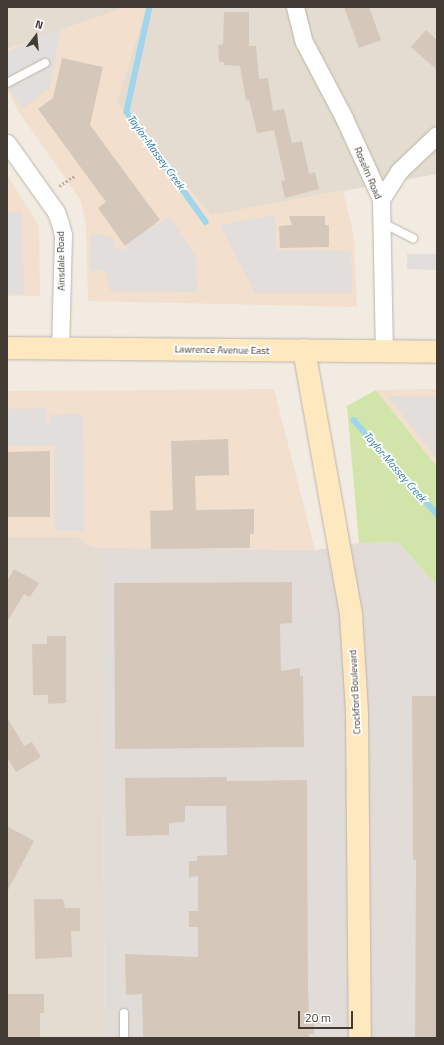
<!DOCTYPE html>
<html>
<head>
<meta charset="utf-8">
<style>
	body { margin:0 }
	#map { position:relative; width:444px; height:1045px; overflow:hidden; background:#f1ebe2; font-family:"Titillium Web",sans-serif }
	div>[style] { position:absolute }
	.residential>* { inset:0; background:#e4dcd0 }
	.commercial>* { inset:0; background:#f3dfcd }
	.industrial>* { inset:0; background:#e2dcd8 }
	.green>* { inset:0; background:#d1e5ab }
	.parking>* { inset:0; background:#e1dedb }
	.stream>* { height:5.5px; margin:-2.75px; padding:0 2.75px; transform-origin:2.75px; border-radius:2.75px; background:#9fd5ed }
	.building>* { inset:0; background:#d5c8bb }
	.path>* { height:2.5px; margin-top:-1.25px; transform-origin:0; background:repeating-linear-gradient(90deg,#bdac97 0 2px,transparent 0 4px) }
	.roads { filter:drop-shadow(0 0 1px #bfb4a8) drop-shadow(0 0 1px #bfb4a8) }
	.lane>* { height:8px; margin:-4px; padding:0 4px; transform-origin:4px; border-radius:4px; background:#fff }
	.street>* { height:17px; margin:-8.5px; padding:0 8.5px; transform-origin:8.5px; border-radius:8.5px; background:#fff }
	.secondary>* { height:22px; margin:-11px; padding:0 11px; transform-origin:11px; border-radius:11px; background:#fde8c0 }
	span { translate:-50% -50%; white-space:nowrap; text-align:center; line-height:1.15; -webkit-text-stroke:3.5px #fff; paint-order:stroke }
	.street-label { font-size:10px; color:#423b33 }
	.water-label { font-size:11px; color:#2e7da2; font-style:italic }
	.frame { position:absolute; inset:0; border:8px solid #423b33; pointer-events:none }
	.north { position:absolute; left:16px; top:16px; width:40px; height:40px; -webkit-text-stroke:3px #fff; paint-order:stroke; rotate:16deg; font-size:11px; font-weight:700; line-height:16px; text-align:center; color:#423b33 }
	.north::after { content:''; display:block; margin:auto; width:14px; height:18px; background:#423b33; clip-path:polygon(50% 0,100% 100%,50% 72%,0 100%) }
	.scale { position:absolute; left:298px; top:1011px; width:55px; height:18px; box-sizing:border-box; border:2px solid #423b33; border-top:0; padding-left:5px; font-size:12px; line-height:14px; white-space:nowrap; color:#423b33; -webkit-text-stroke:3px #fff; paint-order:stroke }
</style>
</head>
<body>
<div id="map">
	<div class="residential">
		<i style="clip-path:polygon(7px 7px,126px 7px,7px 49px)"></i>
		<i style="clip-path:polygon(146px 7px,437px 7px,437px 174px,211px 215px,117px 103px)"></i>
		<i style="clip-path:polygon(7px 537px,79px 537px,86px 544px,101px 548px,105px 1038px,7px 1038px)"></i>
	</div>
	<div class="commercial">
		<i style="clip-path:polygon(126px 7px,146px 7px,117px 104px,211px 215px,343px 190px,354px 237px,357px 307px,88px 301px,86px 225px,80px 199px,18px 111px,7px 89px,7px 49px)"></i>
		<i style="clip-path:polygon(7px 175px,39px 226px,40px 296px,7px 296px)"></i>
		<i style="clip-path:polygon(274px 389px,315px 550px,101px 548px,86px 544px,79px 537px,7px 537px,7px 391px)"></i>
		<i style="clip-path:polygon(437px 389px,437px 467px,376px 390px)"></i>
	</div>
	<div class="industrial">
		<i style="clip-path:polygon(398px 542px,437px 586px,437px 1038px,105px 1038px,101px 548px,315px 550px,359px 543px)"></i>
	</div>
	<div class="green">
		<i style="clip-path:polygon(376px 390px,437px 467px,437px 586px,398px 542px,359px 543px,347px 406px)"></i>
	</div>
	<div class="parking">
		<i style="clip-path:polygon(61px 27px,50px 88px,22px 109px,7px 84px,7px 52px)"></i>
		<i style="clip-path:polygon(22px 212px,24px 295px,7px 295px,7px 213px)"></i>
		<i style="clip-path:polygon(275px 215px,276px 250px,351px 251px,352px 293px,255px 293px,220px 225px)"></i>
		<i style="clip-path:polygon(170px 217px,196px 257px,197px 292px,110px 291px,105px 270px,90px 271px,91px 233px,112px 237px,116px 248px,126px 250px,130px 240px)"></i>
		<i style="clip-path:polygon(407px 254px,437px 254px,437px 270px,407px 269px)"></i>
		<i style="clip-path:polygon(388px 396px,437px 397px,437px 459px)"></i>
		<i style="clip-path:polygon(46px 408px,46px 422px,50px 422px,50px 415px,83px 414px,84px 531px,55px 531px,54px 446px,7px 446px,7px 409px)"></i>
	</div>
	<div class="stream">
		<i style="left:150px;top:7px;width:107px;rotate:102.4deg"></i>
		<i style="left:127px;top:112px;width:135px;rotate:54.3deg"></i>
		<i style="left:354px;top:420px;width:125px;rotate:48.6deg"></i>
	</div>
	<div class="building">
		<i style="clip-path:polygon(344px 7px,369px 7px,381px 40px,359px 48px)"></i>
		<i style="clip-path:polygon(224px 12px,249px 12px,249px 46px,256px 46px,259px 79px,268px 78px,273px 111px,284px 109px,292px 143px,302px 141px,309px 174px,315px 172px,319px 189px,285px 198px,281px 181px,285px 180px,274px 130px,257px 133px,249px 100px,246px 101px,240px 66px,224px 65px,224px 62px,219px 62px,218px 45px,223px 44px)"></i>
		<i style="clip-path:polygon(426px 30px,437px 40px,437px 70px,411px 47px)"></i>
		<i style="clip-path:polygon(62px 58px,103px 67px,90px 125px,160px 220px,125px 246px,98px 208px,106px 202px,38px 109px,53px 98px)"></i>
		<i style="clip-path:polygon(289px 216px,325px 216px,325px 225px,329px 225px,329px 247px,280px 248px,279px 226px,292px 225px)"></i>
		<i style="clip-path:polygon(228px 439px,229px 475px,195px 476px,196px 510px,254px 509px,254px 534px,250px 534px,250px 548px,151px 549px,150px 511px,173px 510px,171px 441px)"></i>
		<i style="clip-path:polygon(50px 451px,50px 517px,7px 517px,7px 452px)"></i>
		<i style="clip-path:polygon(14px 569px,39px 583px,30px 597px,24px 594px,7px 622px,7px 581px)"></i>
		<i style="clip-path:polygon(292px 582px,292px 623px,280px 624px,281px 671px,300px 668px,300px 676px,303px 676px,304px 747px,115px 749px,114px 583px)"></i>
		<i style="clip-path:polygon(47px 636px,66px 636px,66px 703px,48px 704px,48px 695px,33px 695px,32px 644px,47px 644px)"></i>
		<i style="clip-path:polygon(412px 696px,437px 696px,437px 1038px,415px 1038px,416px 860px,413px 860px)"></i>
		<i style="clip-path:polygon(7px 717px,24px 746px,32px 742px,41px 757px,16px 772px,7px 757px)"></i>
		<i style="clip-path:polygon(227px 777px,227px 781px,307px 780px,308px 989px,309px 1019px,314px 1019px,314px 1034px,309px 1034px,309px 1038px,143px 1038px,142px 994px,126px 995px,125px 954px,198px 957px,198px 927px,189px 927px,189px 911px,198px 911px,198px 876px,189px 877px,189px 861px,197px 861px,197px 856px,227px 855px,226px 806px,185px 806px,185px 822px,169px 823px,169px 835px,126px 836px,125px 778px)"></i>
		<i style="clip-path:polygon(7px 826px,34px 841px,7px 892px)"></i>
		<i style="clip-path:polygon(34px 899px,63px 899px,65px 908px,80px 908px,80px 931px,71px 931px,72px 957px,35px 959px)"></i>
		<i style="clip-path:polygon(7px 994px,44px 994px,44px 1013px,40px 1013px,40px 1038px,7px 1038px)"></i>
	</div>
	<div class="path">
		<i style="left:59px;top:186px;width:20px;rotate:-33deg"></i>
	</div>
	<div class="roads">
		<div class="lane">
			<i style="left:7px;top:83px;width:43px;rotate:-27.8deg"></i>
			<i style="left:381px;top:222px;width:36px;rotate:27deg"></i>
			<i style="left:124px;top:1038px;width:25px;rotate:-90deg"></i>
		</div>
		<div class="street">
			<i style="left:295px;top:7px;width:36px;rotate:76deg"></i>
			<i style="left:304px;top:42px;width:86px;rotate:62.2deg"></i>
			<i style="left:344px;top:118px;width:89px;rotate:65.4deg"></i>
			<i style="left:381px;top:199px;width:153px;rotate:88.9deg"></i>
			<i style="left:7px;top:143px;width:85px;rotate:54.6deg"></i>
			<i style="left:56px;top:212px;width:12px;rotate:70deg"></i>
			<i style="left:60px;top:223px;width:12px;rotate:76deg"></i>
			<i style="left:63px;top:235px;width:112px;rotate:91.5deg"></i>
			<i style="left:381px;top:199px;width:33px;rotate:-57deg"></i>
			<i style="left:399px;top:171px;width:52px;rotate:-43.5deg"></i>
		</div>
		<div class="secondary">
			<i style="left:7px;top:348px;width:430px;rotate:0.5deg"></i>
			<i style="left:304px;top:350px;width:268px;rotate:79.9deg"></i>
			<i style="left:351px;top:614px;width:99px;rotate:86.5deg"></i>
			<i style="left:357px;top:713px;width:325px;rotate:89.5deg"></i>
		</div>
	</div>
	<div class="street-label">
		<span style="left:368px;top:173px;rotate:67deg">Roselm Road</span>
		<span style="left:61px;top:261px;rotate:-91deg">Ainsdale Road</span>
		<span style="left:222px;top:350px;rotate:1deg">Lawrence Avenue East</span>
		<span style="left:355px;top:692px;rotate:-93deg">Crockford Boulevard</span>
	</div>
	<div class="water-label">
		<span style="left:156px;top:152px;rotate:54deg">Taylor-Massey Creek</span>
		<span style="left:395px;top:467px;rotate:49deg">Taylor-Massey Creek</span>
	</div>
	<div class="frame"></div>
	<div class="north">N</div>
	<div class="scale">20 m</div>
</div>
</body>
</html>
